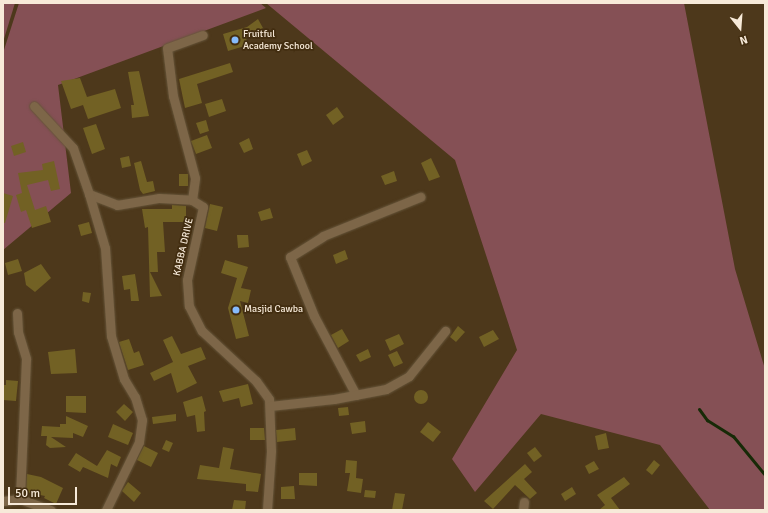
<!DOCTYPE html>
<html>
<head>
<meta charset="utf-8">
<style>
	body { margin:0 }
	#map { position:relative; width:768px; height:513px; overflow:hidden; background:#4d381b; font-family:Signika,sans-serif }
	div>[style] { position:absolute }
	.green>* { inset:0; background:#855055 }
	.stream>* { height:3px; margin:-1.5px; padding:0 1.5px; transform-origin:1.5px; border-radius:1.5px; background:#172a07 }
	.building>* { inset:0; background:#726124 }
	.round { border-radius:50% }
	.roads { filter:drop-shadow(0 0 1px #655439) drop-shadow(0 0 1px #655439) }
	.minor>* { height:9px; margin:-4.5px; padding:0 4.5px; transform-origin:4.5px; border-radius:4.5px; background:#7d6648 }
	.dots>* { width:11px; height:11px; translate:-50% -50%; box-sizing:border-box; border:2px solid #422d10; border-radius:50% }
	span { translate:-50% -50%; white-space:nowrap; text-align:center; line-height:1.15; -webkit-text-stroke:3.5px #422d10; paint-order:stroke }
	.poi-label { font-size:10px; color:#f7ead9 }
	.left { translate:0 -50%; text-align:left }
	.street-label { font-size:10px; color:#f7ead9 }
	.frame { position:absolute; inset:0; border:4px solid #f7ead9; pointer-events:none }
	.north { position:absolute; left:720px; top:8px; width:40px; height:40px; -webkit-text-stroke:3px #422d10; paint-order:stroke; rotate:163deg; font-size:11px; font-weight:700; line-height:16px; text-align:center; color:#f7ead9 }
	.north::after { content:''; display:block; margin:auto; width:14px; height:18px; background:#f7ead9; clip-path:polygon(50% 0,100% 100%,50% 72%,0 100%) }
	.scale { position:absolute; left:8px; top:487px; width:69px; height:18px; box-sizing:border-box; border:2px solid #f7ead9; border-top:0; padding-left:5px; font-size:12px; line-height:14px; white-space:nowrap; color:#f7ead9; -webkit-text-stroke:3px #422d10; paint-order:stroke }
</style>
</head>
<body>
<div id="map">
	<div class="green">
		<i style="clip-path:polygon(3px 3px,15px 3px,3px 42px)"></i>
		<i style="clip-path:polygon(19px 3px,260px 3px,266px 8px,58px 85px,71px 193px,3px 250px,3px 53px)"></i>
		<i style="clip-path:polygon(266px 3px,684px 3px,735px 269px,765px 369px,765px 510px,710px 510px,660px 445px,541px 414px,475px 492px,452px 459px,517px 350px,455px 160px)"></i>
	</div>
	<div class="stream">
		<i style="left:699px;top:409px;width:14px;rotate:54deg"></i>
		<i style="left:707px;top:420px;width:31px;rotate:32deg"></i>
		<i style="left:733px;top:436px;width:50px;rotate:50.6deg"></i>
	</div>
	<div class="building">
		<i style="clip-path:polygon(258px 19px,263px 28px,246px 38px,248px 45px,228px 51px,223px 34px,247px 27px)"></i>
		<i style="clip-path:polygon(230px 63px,233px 72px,197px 84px,202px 103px,185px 108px,179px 79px)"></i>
		<i style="clip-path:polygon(139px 71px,149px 116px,132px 118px,131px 105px,134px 105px,128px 72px)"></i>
		<i style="clip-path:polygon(80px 78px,87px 97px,115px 89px,121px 108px,88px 119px,83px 105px,71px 109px,61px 81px)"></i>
		<i style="clip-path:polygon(222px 99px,226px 111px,209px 117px,205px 104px)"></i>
		<i style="clip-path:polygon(337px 107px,344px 117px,333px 125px,326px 115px)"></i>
		<i style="clip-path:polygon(206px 120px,209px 131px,200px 134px,196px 123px)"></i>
		<i style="clip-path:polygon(96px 124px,105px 149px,92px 154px,83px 128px)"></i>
		<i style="clip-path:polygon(207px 135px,212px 148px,196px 154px,191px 141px)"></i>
		<i style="clip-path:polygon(249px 138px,253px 149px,244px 153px,239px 143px)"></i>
		<i style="clip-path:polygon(23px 142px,26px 152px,14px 156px,11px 146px)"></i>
		<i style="clip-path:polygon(307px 150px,312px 161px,302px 166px,297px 154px)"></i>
		<i style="clip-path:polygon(129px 156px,131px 166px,122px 168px,120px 158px)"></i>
		<i style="clip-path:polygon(431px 158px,440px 177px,429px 181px,421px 163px)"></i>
		<i style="clip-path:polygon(54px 161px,60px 189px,51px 191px,48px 180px,27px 185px,35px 210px,46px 206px,51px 222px,32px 228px,26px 210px,21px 212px,16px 195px,22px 193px,18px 173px,43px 170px,42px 164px)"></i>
		<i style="clip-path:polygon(141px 161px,147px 182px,153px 181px,155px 191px,143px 194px,140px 190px,134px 163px)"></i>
		<i style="clip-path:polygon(394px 171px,397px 181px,385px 185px,381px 176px)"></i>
		<i style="clip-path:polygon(179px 174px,188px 174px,188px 186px,179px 186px)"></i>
		<i style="clip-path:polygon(3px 193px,13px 196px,5px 223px,3px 223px)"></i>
		<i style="clip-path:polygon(210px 204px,223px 207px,217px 231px,205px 228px)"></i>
		<i style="clip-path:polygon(172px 205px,186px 206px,186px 222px,163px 222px,165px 252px,157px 252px,158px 272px,150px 272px,162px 296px,150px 297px,148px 227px,145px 228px,142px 209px,172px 209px)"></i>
		<i style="clip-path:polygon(270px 208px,273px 218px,261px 221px,258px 212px)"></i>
		<i style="clip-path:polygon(89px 222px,92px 233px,81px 236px,78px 225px)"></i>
		<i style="clip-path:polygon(237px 235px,248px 235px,249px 247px,238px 248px)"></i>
		<i style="clip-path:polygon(345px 250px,348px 259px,336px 264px,333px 255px)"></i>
		<i style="clip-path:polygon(18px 259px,22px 271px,8px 275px,5px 263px)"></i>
		<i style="clip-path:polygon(225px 260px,248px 267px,241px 288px,251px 290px,248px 303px,240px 301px,249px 336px,236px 339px,228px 308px,237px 278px,221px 273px)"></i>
		<i style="clip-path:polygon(41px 264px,51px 278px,35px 292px,26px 285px,24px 273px)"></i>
		<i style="clip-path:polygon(135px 274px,139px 301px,131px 301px,130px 289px,124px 290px,122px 276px)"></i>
		<i style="clip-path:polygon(83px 292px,91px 293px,89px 303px,82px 301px)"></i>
		<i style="clip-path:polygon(458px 326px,465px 332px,456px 342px,450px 337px)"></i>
		<i style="clip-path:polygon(342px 329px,349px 341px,338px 348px,331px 335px)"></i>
		<i style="clip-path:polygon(493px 330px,499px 339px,484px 347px,479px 337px)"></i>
		<i style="clip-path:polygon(399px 334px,404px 344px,390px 351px,385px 340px)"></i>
		<i style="clip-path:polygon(172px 336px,181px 354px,201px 347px,206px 359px,188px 366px,197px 383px,177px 393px,171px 373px,154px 381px,150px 373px,173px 362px,163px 340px)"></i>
		<i style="clip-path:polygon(129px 339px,134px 353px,139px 351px,144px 365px,128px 370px,119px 342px)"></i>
		<i style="clip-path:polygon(75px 349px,77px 373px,51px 374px,48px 352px)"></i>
		<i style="clip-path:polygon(368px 349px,371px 357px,360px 362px,356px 355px)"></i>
		<i style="clip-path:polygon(397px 351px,403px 363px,394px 367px,388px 355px)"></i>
		<i style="clip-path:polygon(6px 380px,18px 381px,16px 401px,3px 400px,3px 385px,6px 385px)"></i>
		<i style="clip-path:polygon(248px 384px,253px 404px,241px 407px,239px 398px,223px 402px,219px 391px)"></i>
		<i class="round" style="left:414px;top:390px;width:14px;height:14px"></i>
		<i style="clip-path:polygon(66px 396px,86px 396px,86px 413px,66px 412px)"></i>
		<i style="clip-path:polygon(202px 396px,206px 411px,204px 412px,205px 431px,197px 432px,195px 415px,187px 417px,183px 402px)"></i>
		<i style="clip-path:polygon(124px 404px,133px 412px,125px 421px,116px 412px)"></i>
		<i style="clip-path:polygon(348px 407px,349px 415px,339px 416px,338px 408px)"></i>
		<i style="clip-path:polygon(176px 414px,176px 421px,153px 424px,152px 417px)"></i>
		<i style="clip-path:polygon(66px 416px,88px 426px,83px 437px,73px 433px,73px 438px,51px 437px,66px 447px,50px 448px,46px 445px,47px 436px,41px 436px,42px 426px,60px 427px,60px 424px,66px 424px)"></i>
		<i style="clip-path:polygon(365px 421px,366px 432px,352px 434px,350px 423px)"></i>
		<i style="clip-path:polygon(428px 422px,441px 432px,433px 442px,420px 432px)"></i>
		<i style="clip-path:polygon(113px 424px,133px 433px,128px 445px,108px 437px)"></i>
		<i style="clip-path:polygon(250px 428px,264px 428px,265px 440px,250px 440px)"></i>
		<i style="clip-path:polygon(295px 428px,296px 440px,277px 442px,276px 430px)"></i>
		<i style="clip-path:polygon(606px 433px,609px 448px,598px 450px,595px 436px)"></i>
		<i style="clip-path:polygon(166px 440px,173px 443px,169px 452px,162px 449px)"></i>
		<i style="clip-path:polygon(144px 446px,158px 453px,151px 467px,137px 460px)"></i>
		<i style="clip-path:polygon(223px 447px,234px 449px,230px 469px,261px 474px,258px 492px,246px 491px,246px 484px,197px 479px,200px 465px,219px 468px)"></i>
		<i style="clip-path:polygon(535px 447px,542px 456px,534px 462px,527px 453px)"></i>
		<i style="clip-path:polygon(107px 450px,121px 457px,117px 467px,111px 464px,108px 478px,83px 467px,80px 472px,68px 465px,76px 453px,97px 466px)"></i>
		<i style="clip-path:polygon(346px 460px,357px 461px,356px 478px,363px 479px,361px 493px,347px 491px,350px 473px,345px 473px)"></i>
		<i style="clip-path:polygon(654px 460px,660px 465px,652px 475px,646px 470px)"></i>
		<i style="clip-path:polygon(594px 461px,599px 469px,589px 474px,585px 466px)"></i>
		<i style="clip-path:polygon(525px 464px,532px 472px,524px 479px,537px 493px,530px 499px,515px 485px,493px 509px,484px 501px)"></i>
		<i style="clip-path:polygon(299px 473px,317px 473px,317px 486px,299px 485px)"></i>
		<i style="clip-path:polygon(27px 474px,41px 477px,63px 488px,56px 504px,44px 498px,45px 496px,26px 492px)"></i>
		<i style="clip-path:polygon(624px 477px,630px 484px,611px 498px,620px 510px,599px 510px,605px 505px,597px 495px)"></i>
		<i style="clip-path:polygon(128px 482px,141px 493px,134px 502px,122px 491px)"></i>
		<i style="clip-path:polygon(294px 486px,295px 499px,281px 499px,281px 487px)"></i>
		<i style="clip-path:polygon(572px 487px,576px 494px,565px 501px,561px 494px)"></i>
		<i style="clip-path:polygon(365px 490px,376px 491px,375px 498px,364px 497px)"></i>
		<i style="clip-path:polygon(395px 493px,405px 494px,402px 510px,392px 510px)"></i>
		<i style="clip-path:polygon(234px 500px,246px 501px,245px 510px,232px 510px)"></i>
	</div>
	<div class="roads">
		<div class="minor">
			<i style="left:34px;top:106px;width:57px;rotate:47.1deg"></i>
			<i style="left:73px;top:148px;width:49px;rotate:70.8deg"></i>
			<i style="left:89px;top:194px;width:30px;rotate:21deg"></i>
			<i style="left:117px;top:205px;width:43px;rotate:-9.5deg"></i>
			<i style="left:159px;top:198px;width:33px;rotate:3deg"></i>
			<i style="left:192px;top:200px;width:13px;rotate:32deg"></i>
			<i style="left:203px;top:207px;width:75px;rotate:102.4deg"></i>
			<i style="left:187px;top:280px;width:26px;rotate:86deg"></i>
			<i style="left:189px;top:306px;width:28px;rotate:63deg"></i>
			<i style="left:202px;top:331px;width:74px;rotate:42.8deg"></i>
			<i style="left:256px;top:381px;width:22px;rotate:54deg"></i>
			<i style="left:269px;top:399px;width:52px;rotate:87.8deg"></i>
			<i style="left:271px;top:451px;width:59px;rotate:93.9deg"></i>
			<i style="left:89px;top:194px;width:56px;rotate:73.5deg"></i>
			<i style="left:105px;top:248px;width:88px;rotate:86.1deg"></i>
			<i style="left:111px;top:336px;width:45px;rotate:73.2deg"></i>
			<i style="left:124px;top:379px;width:21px;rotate:59deg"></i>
			<i style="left:135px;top:397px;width:24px;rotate:73deg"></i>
			<i style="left:142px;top:420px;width:22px;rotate:98deg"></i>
			<i style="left:139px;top:442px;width:76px;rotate:115.9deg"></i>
			<i style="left:192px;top:200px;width:22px;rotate:-82deg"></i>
			<i style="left:195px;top:178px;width:85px;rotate:-105deg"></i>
			<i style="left:173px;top:96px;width:48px;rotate:-97.1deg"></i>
			<i style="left:167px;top:48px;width:38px;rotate:-20deg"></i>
			<i style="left:17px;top:313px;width:19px;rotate:87deg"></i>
			<i style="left:18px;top:332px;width:28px;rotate:73deg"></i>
			<i style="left:26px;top:359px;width:140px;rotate:92.5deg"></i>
			<i style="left:356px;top:395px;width:89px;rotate:-118deg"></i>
			<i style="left:314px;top:316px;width:64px;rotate:-112.1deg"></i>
			<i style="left:290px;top:257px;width:39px;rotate:-32deg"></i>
			<i style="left:323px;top:236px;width:105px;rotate:-21.9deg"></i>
			<i style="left:270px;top:406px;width:64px;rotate:-6.2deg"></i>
			<i style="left:334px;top:399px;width:53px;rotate:-10.9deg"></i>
			<i style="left:386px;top:389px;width:26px;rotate:-29deg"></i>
			<i style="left:409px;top:376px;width:58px;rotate:-51.3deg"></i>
			<i style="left:3px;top:501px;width:17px;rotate:-7deg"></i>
			<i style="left:20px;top:499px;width:33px;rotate:20deg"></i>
			<i style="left:523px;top:510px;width:8px;rotate:-83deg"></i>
		</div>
	</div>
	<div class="dots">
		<i style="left:235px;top:40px;background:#86bbfb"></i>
		<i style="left:236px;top:310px;background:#86bbfb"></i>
	</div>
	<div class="poi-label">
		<span class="left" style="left:243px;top:40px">Fruitful<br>Academy School</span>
		<span class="left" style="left:244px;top:310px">Masjid Cawba</span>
	</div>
	<div class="street-label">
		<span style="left:184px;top:247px;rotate:-77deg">KABBA DRIVE</span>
	</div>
	<div class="frame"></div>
	<div class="north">N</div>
	<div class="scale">50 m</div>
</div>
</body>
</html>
